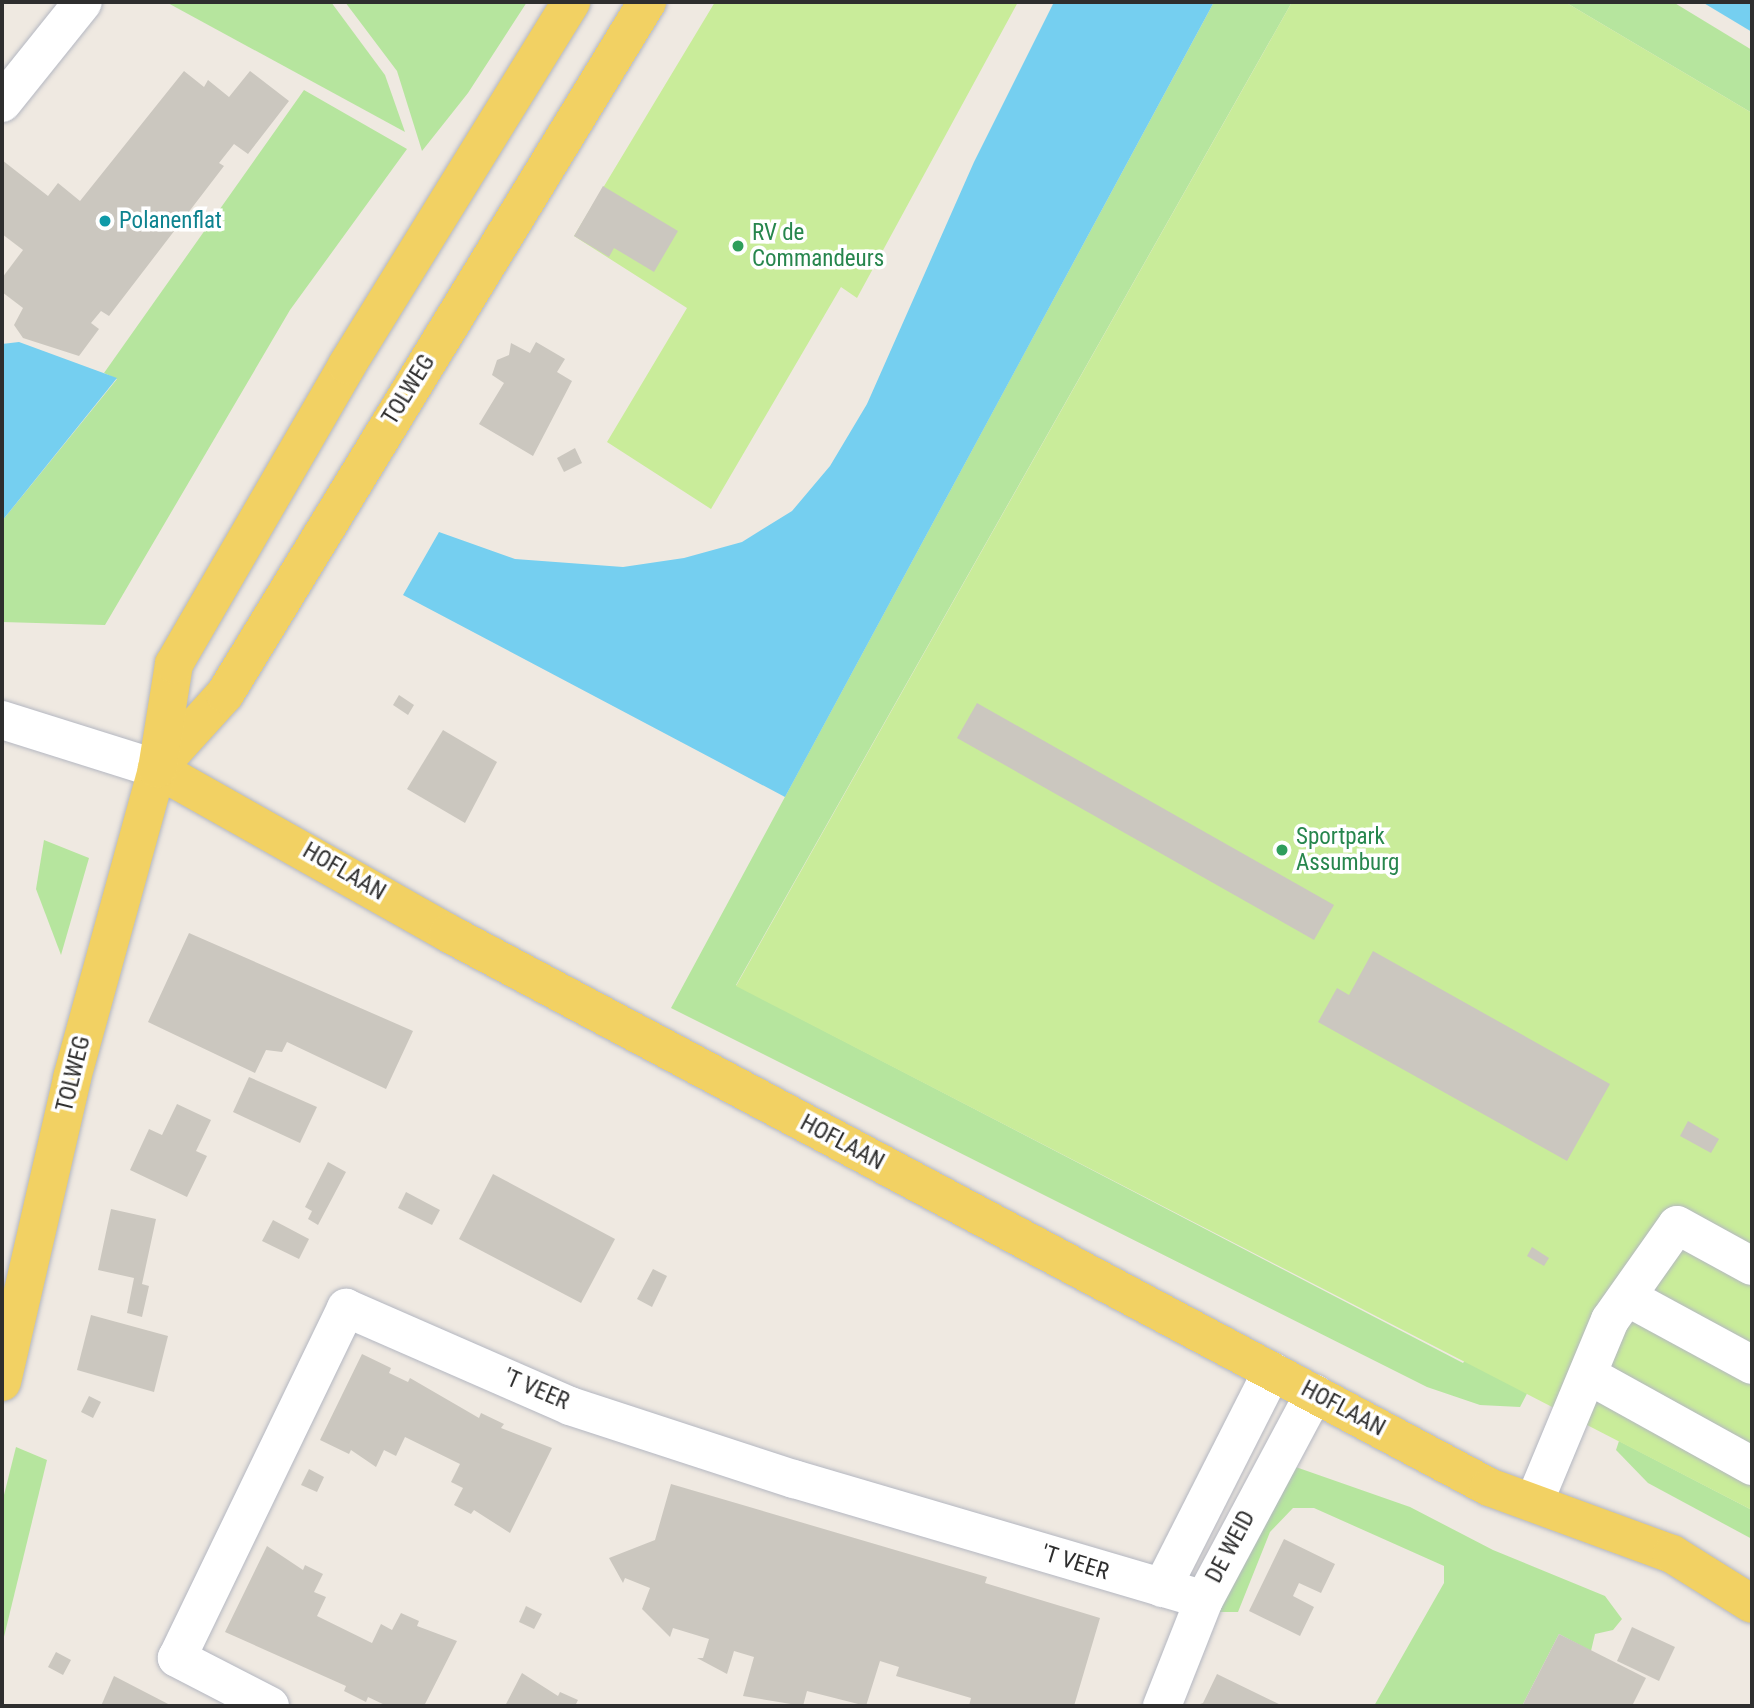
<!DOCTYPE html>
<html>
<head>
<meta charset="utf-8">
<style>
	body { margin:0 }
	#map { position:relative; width:1754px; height:1708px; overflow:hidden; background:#efe9e1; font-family:"Roboto Condensed",sans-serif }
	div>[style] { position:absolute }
	.green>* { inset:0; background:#b6e59e }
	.pitch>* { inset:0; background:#c9ec9a }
	.water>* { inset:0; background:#75cff0 }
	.building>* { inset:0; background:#cbc7bf }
	.roads { filter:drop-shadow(0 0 2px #b4b7c1) drop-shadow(0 0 2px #b4b7c1) }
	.minor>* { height:38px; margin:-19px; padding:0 19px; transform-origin:19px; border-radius:19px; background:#fff }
	.major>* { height:38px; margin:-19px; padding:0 19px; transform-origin:19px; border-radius:19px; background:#f2d163 }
	.dots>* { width:19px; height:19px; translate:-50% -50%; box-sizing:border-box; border:4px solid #fff; border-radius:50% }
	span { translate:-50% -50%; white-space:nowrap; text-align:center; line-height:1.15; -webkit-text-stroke:7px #fff; paint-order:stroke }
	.culture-label { font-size:23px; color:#0d838f }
	.left { translate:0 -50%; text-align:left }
	.leisure-label { font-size:23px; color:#27864d }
	.street-label { font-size:23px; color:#2e2e2e }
	.frame { position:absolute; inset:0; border:4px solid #2e2e2e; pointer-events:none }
</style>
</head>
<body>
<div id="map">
	<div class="green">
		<i style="clip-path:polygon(166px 2px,331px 2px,385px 75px,405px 132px)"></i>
		<i style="clip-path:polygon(345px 2px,527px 2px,468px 93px,422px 151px,397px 71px)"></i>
		<i style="clip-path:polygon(1214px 2px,1292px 2px,736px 985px,1463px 1363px,1518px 1292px,1531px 1386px,1520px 1407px,1480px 1405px,1427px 1387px,671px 1008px)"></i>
		<i style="clip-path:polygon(1565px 2px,1673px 2px,1752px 50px,1752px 113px)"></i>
		<i style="clip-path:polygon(304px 90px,407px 149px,290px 310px,105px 625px,2px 622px,2px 521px,117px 379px,104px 373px)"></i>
		<i style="clip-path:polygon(44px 840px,89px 858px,61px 955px,36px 889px)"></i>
		<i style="clip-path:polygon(1619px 1441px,1752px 1510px,1752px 1539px,1648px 1483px,1616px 1450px)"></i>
		<i style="clip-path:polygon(16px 1447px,47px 1460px,2px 1645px,2px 1503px)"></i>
		<i style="clip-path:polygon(1290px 1465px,1410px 1507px,1493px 1550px,1605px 1596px,1622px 1619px,1613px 1630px,1595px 1634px,1591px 1651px,1559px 1634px,1522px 1706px,1374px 1706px,1444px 1583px,1444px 1566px,1314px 1508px,1293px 1508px,1270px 1532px,1238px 1612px,1217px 1612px)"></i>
	</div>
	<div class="pitch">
		<i style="clip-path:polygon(715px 2px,1018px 2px,857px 298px,841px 287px,711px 509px,607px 442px,687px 308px,574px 236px)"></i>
		<i style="clip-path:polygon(1292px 2px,1565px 2px,1752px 113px,1752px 1510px,736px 986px)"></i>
	</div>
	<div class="water">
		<i style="clip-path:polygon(1054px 2px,1214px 2px,785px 797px,403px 595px,439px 532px,515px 559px,623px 567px,684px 558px,742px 542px,792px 511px,830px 466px,867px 404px,974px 162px)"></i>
		<i style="clip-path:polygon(1702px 2px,1752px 2px,1752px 32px)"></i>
		<i style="clip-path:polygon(19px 342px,117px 378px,2px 521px,2px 344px)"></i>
	</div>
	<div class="building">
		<i style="clip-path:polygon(184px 71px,204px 87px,208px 80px,229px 97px,250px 71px,289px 101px,248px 154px,234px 144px,219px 163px,224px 166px,109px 316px,101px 311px,91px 323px,99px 329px,79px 356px,23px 338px,14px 325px,23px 308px,2px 292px,2px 278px,23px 250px,2px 234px,2px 160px,48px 196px,58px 183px,80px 201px)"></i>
		<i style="clip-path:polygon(603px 186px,678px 231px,654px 272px,614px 248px,609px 257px,574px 236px)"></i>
		<i style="clip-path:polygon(536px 342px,565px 359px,557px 372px,572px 381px,533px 456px,479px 424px,504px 383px,492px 375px,497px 360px,509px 355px,511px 343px,530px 353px)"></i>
		<i style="clip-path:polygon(575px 448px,582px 463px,564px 472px,557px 458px)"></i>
		<i style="clip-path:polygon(399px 695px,414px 705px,408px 715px,393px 705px)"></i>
		<i style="clip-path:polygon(977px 703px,1334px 905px,1314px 940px,957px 738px)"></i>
		<i style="clip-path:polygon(443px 730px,497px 762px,465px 823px,407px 789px)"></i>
		<i style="clip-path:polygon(189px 933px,413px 1031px,386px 1089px,287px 1042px,282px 1052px,266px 1050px,255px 1073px,148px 1022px)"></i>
		<i style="clip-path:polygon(1373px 951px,1610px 1084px,1567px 1161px,1318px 1022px,1337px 988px,1349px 995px)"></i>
		<i style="clip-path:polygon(249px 1077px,317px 1107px,300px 1143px,233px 1112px)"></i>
		<i style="clip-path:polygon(177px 1104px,211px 1120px,196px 1151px,207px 1156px,187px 1197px,130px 1170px,149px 1129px,162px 1135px)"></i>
		<i style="clip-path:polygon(1688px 1121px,1719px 1139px,1711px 1153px,1680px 1136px)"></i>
		<i style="clip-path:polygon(328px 1162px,346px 1172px,318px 1225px,308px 1219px,312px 1211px,305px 1207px)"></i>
		<i style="clip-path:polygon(493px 1174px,615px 1239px,581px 1303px,459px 1239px)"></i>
		<i style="clip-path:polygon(406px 1192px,440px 1210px,432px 1225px,398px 1208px)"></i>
		<i style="clip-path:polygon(111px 1209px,156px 1219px,142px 1284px,149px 1286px,142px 1317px,127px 1313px,134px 1278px,98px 1270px)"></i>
		<i style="clip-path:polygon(273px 1220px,309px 1239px,299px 1259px,262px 1241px)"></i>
		<i style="clip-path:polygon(1532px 1247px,1549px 1258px,1544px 1266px,1527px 1256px)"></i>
		<i style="clip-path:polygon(653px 1269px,667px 1276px,652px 1307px,637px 1299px)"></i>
		<i style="clip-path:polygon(91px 1315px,168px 1336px,154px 1392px,77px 1370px)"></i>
		<i style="clip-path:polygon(362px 1354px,391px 1368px,389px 1373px,408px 1382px,410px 1378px,479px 1418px,481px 1413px,504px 1424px,501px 1428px,552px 1448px,510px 1533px,474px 1510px,471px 1514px,454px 1505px,463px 1488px,451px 1482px,460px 1464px,405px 1437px,396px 1456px,384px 1450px,376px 1467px,351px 1450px,349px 1454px,320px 1440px)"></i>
		<i style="clip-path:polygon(89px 1396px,101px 1402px,93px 1418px,81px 1412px)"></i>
		<i style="clip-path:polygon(309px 1469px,324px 1477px,317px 1492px,301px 1485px)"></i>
		<i style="clip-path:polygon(671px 1484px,987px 1577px,985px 1583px,1100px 1618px,1074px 1706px,969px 1706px,971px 1698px,896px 1676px,899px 1667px,880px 1661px,866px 1706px,807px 1691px,803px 1706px,743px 1696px,754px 1657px,734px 1651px,727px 1674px,697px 1658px,703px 1658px,709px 1639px,673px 1628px,670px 1637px,642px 1609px,650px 1588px,625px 1578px,623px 1583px,609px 1558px,655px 1540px)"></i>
		<i style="clip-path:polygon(1284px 1539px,1335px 1564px,1321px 1593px,1299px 1583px,1293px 1596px,1314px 1607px,1300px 1636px,1249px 1611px)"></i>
		<i style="clip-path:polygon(267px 1546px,303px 1570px,305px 1565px,323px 1574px,314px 1592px,326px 1597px,317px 1616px,372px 1643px,381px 1624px,392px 1630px,401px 1613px,419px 1621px,417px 1626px,457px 1641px,424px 1706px,387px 1706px,368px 1697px,366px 1702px,344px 1691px,346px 1686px,225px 1632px)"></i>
		<i style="clip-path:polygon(526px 1606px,542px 1614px,534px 1629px,519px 1622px)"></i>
		<i style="clip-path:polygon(1632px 1627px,1675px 1647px,1659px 1681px,1617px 1661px)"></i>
		<i style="clip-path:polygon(1559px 1634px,1646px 1678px,1632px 1706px,1522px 1706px)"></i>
		<i style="clip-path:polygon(56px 1652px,71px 1660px,63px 1675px,48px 1667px)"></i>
		<i style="clip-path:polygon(522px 1673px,558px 1696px,560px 1692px,578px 1700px,575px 1706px,505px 1706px)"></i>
		<i style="clip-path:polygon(1217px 1674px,1283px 1706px,1194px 1706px,1203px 1703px)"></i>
		<i style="clip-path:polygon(114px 1676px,172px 1706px,101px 1706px)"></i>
	</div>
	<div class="roads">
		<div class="minor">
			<i style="left:2px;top:103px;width:129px;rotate:-51.3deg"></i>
			<i style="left:2px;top:720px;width:163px;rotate:17.5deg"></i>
			<i style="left:1627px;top:1297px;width:142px;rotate:28.5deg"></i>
			<i style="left:1588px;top:1375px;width:188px;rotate:29deg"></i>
			<i style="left:1535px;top:1500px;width:195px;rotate:-67.4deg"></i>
			<i style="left:1610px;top:1320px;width:116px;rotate:-54.8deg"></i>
			<i style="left:1677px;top:1225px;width:85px;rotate:28.7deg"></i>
			<i style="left:1162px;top:1588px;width:243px;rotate:-63.1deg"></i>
			<i style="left:270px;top:1706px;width:105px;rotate:-152.7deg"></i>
			<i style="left:177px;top:1658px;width:389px;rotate:-64.2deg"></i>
			<i style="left:346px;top:1308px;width:244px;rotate:23.6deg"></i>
			<i style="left:570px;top:1406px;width:236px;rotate:18.1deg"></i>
			<i style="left:794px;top:1479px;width:427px;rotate:16.4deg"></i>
			<i style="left:1162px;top:1706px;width:114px;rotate:-68.4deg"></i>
			<i style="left:1204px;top:1600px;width:234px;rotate:-61.9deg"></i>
		</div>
		<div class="major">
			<i style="left:157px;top:769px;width:334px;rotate:29.4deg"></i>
			<i style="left:448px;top:933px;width:1179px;rotate:28.02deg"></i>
			<i style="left:1489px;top:1487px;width:195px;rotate:20.1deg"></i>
			<i style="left:1672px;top:1554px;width:94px;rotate:32deg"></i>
			<i style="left:157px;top:769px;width:101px;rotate:-47.8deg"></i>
			<i style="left:225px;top:694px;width:811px;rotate:-58.62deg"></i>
			<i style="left:2px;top:1382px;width:312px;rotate:-77deg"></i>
			<i style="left:72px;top:1078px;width:320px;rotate:-74.6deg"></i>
			<i style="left:157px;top:769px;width:106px;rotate:-80.8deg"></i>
			<i style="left:174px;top:664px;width:345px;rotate:-59.9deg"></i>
			<i style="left:347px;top:365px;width:427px;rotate:-58.3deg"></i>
		</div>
	</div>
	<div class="dots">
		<i style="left:105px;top:221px;background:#0f9aa8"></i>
		<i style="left:738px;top:246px;background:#2e9e5b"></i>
		<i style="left:1282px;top:850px;background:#2e9e5b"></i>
	</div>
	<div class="culture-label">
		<span class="left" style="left:119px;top:221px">Polanenflat</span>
	</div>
	<div class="leisure-label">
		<span class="left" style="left:752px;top:246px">RV de<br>Commandeurs</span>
		<span class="left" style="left:1296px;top:850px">Sportpark<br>Assumburg</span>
	</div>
	<div class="street-label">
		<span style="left:409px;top:390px;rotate:-58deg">TOLWEG</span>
		<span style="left:344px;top:872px;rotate:30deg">HOFLAAN</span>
		<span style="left:74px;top:1074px;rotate:-76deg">TOLWEG</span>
		<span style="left:842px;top:1143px;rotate:28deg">HOFLAAN</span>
		<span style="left:536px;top:1390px;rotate:23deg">'T VEER</span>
		<span style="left:1343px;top:1409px;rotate:28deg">HOFLAAN</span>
		<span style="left:1231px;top:1547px;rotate:-62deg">DE WEID</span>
		<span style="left:1075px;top:1563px;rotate:17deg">'T VEER</span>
	</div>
	<div class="frame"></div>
</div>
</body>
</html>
